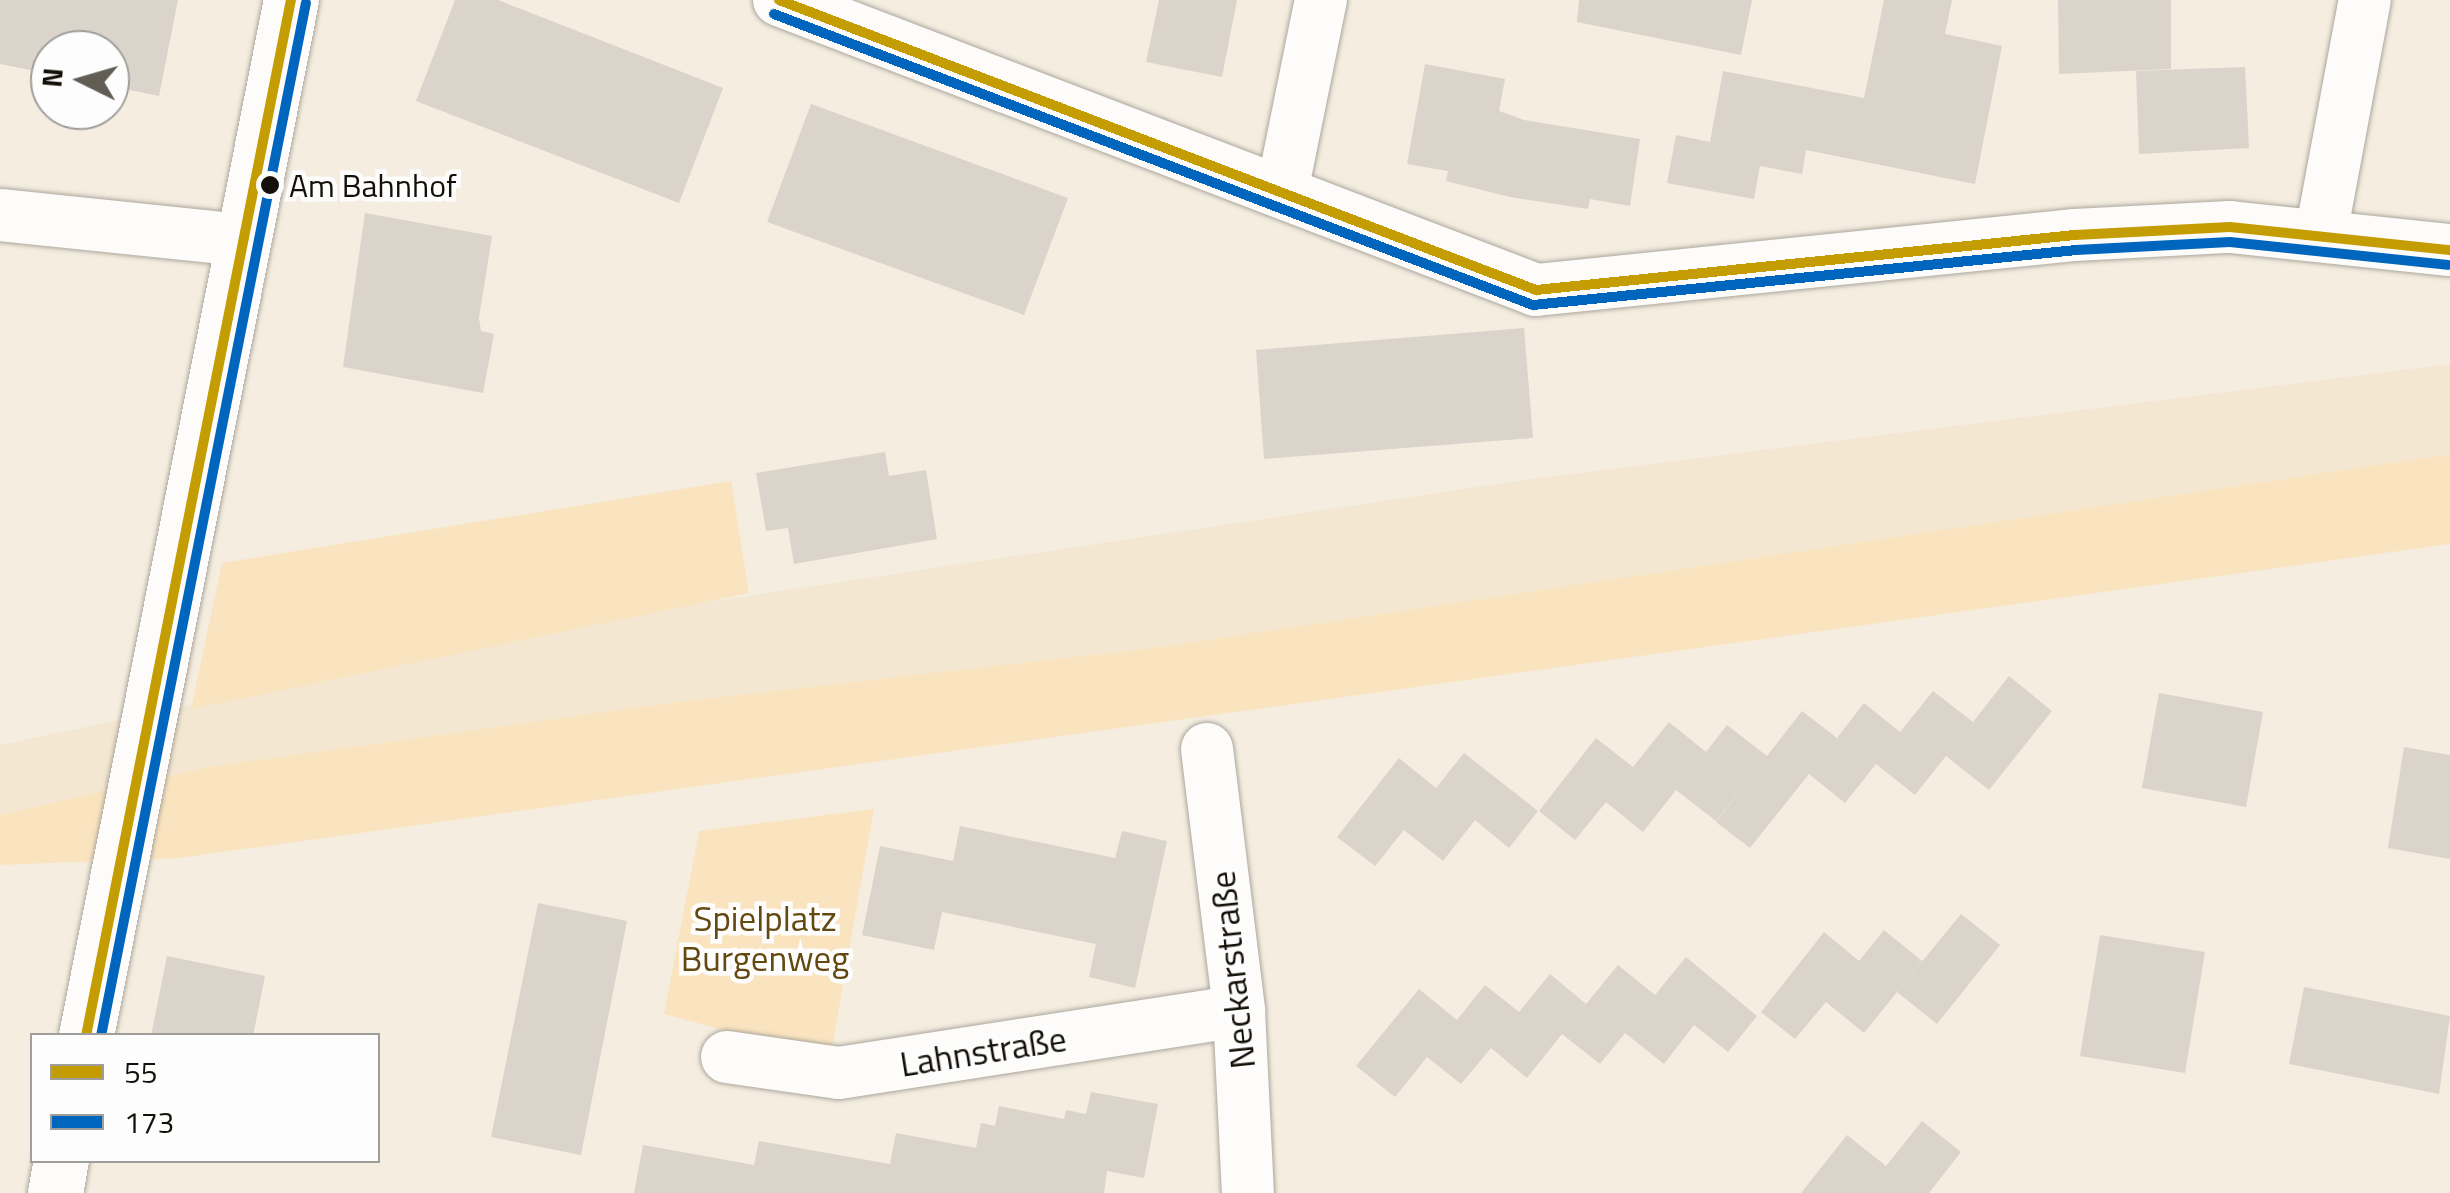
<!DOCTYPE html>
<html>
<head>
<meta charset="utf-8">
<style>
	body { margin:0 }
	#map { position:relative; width:2450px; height:1193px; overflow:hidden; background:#f4ede0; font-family:"Titillium Web",sans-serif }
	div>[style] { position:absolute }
	.built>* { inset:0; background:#f3e7d1 }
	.green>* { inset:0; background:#fae4bf }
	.building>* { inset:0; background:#dad4cb }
	.roads { filter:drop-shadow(0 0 2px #aca79d) drop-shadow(0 0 2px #aca79d) }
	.street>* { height:52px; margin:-26px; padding:0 26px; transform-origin:26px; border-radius:26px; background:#fdfcfa }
	.secondary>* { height:55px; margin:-27.5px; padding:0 27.5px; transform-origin:27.5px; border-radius:27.5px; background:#fdfcfa }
	.bus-1>* { height:10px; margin:-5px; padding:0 5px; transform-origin:5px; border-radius:5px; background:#c49d02 }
	.bus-2>* { height:10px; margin:-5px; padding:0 5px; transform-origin:5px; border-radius:5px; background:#0065bd }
	.dots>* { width:28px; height:28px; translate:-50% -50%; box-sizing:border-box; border:5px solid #fdfdfd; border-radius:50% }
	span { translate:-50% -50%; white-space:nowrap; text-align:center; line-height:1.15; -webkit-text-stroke:9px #fdfdfd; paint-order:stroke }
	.bus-label { font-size:32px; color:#141009 }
	.left { translate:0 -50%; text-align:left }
	.park-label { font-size:35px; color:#634810 }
	.street-label { font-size:35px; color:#141009 }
	.legend { position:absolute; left:30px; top:1033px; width:350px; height:130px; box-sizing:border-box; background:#fdfdfd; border:2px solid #a09e9b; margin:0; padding:12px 18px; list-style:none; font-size:30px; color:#141009 }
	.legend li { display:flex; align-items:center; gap:20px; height:50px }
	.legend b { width:50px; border:2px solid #a09e9b }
	.north { position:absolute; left:30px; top:30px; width:100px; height:100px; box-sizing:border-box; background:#fdfdfd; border:2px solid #a09e9b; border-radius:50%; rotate:275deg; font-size:28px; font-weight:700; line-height:40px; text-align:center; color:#141009 }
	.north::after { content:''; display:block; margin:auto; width:35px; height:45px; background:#625d54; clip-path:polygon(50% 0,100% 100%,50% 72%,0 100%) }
</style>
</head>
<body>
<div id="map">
	<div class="built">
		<i style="clip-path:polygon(2450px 364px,2450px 454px,1153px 648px,676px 702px,207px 767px,0 815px,0 745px,627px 614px,1531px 479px)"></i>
	</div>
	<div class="green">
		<i style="clip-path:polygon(2450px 454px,2450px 544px,179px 858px,0 865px,0 815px,207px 767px,676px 702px,1153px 648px)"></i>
		<i style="clip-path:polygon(731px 481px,749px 593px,191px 709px,222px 563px)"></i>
		<i style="clip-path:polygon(874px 809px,830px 1059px,664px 1014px,699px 831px)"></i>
	</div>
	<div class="building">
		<i style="clip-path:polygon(0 0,178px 0,159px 96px,110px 86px,110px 50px,50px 50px,50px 74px,0 64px)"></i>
		<i style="clip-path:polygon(455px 0,498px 0,723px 88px,679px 203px,416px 101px)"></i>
		<i style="clip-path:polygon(1159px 0,1237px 0,1222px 77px,1146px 62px)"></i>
		<i style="clip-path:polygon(1579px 0,1752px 0,1741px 55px,1577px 22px)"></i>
		<i style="clip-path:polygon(1884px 0,1952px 0,1945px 34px,2002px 46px,1975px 184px,1806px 150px,1802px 174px,1760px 166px,1754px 199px,1667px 183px,1676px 135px,1710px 142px,1723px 71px,1864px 98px)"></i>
		<i style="clip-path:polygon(2058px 0,2171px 0,2171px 69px,2059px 74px)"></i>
		<i style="clip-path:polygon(1425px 64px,1505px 79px,1499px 111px,1524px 120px,1640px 139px,1630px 206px,1590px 199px,1588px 209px,1510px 197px,1446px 181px,1448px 171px,1407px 164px)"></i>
		<i style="clip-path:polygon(2245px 67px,2249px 148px,2139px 154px,2136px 71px)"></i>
		<i style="clip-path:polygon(811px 104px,1068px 198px,1024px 315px,767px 222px)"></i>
		<i style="clip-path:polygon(365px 213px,492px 236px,479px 318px,481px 331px,494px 334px,483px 393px,343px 367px)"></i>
		<i style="clip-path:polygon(1524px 328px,1533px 438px,1264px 459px,1256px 350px)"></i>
		<i style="clip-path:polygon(885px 452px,889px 476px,926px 470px,937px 539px,794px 564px,788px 528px,766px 531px,756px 473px)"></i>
		<i style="clip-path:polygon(2009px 676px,2052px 711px,1989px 790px,1946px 756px,1915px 795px,1876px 764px,1845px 803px,1809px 774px,1750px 848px,1716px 822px,1748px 781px,1716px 821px,1676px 790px,1643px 832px,1606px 802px,1575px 840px,1539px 811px,1596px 738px,1633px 767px,1669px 722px,1706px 752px,1727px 725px,1767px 756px,1802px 711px,1837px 738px,1864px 703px,1900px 732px,1933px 691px,1973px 722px)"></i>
		<i style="clip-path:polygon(2159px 693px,2263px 712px,2246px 807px,2142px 788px)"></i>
		<i style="clip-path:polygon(2404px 747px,2450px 755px,2450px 859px,2388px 848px)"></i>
		<i style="clip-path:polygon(1464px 753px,1538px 811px,1509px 848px,1475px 820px,1443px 861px,1404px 830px,1375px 866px,1337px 837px,1399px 758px,1436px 788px)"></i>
		<i style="clip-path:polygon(960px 826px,1115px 858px,1122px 831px,1167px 841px,1135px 988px,1089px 977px,1096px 944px,942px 912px,934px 950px,862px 935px,880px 846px,953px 861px)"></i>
		<i style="clip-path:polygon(538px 903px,627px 921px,581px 1155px,491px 1137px)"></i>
		<i style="clip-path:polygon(1961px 914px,2000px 945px,1937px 1024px,1897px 992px)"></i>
		<i style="clip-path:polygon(1884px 930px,1922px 961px,1864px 1033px,1826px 1002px,1795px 1039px,1761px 1012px,1824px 932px,1859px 961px)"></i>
		<i style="clip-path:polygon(2100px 935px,2205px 952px,2185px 1073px,2080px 1056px)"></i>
		<i style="clip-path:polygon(167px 956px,265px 976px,253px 1036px,151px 1036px)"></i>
		<i style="clip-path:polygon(1686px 957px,1757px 1016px,1728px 1052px,1694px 1025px,1664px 1064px,1625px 1033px,1600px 1064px,1562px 1034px,1527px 1078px,1491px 1048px,1461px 1084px,1427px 1057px,1395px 1097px,1356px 1066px,1419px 989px,1457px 1020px,1485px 985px,1519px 1012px,1550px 974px,1586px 1004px,1565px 1030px,1618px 965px,1655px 995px)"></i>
		<i style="clip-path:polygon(2304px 987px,2450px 1016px,2439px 1094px,2289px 1064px)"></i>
		<i style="clip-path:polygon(1091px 1092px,1158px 1104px,1144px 1178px,1107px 1171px,1104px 1193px,634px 1193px,643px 1145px,754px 1165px,759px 1141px,890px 1164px,896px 1133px,976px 1148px,981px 1123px,995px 1126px,999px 1106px,1064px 1119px,1066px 1110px,1086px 1114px)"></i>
		<i style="clip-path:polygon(1922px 1121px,1961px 1152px,1929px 1193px,1801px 1193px,1847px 1135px,1886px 1166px)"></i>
	</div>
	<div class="roads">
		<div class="street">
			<i style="left:779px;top:0;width:811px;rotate:20.96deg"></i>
			<i style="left:1536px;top:290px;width:542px;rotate:-5.83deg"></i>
			<i style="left:2075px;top:235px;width:155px;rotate:-3deg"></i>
			<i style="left:2230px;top:227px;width:221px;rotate:6deg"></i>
			<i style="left:1282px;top:191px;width:195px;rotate:-78.5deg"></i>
			<i style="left:0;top:215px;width:245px;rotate:5.9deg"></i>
			<i style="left:2321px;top:234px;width:238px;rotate:-79.4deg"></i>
			<i style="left:1207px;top:749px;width:264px;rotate:83deg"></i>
			<i style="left:1239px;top:1011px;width:182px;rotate:87.2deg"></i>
			<i style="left:727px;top:1057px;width:113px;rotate:8.1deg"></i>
			<i style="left:839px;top:1073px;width:405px;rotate:-8.8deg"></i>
		</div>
		<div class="secondary">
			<i style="left:86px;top:1036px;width:1056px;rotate:-78.81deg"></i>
			<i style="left:55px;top:1193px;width:34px;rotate:-80deg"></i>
		</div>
	</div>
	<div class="bus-1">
		<i style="left:779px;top:0;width:811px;rotate:20.96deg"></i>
		<i style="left:1536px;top:290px;width:542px;rotate:-5.83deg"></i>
		<i style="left:2075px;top:235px;width:155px;rotate:-3deg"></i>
		<i style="left:2230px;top:227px;width:221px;rotate:6deg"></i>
		<i style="left:86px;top:1036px;width:1056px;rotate:-78.81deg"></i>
	</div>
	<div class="bus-2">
		<i style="left:774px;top:14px;width:813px;rotate:20.98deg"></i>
		<i style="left:1533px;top:305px;width:546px;rotate:-5.78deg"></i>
		<i style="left:2076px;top:250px;width:154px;rotate:-3deg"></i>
		<i style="left:2230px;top:242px;width:219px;rotate:6deg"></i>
		<i style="left:101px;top:1036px;width:1053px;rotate:-78.78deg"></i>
	</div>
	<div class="dots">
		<i style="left:270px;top:185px;background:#141009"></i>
	</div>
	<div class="bus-label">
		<span class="left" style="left:289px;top:185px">Am Bahnhof</span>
	</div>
	<div class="park-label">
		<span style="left:765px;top:938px">Spielplatz<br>Burgenweg</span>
	</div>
	<div class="street-label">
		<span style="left:1232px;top:970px;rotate:-96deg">Neckarstraße</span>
		<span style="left:983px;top:1051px;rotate:-9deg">Lahnstraße</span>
	</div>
	<ul class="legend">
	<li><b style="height:12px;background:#c49d02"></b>55</li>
	<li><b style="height:12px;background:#0065bd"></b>173</li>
	</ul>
	<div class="north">N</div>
</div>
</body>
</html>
